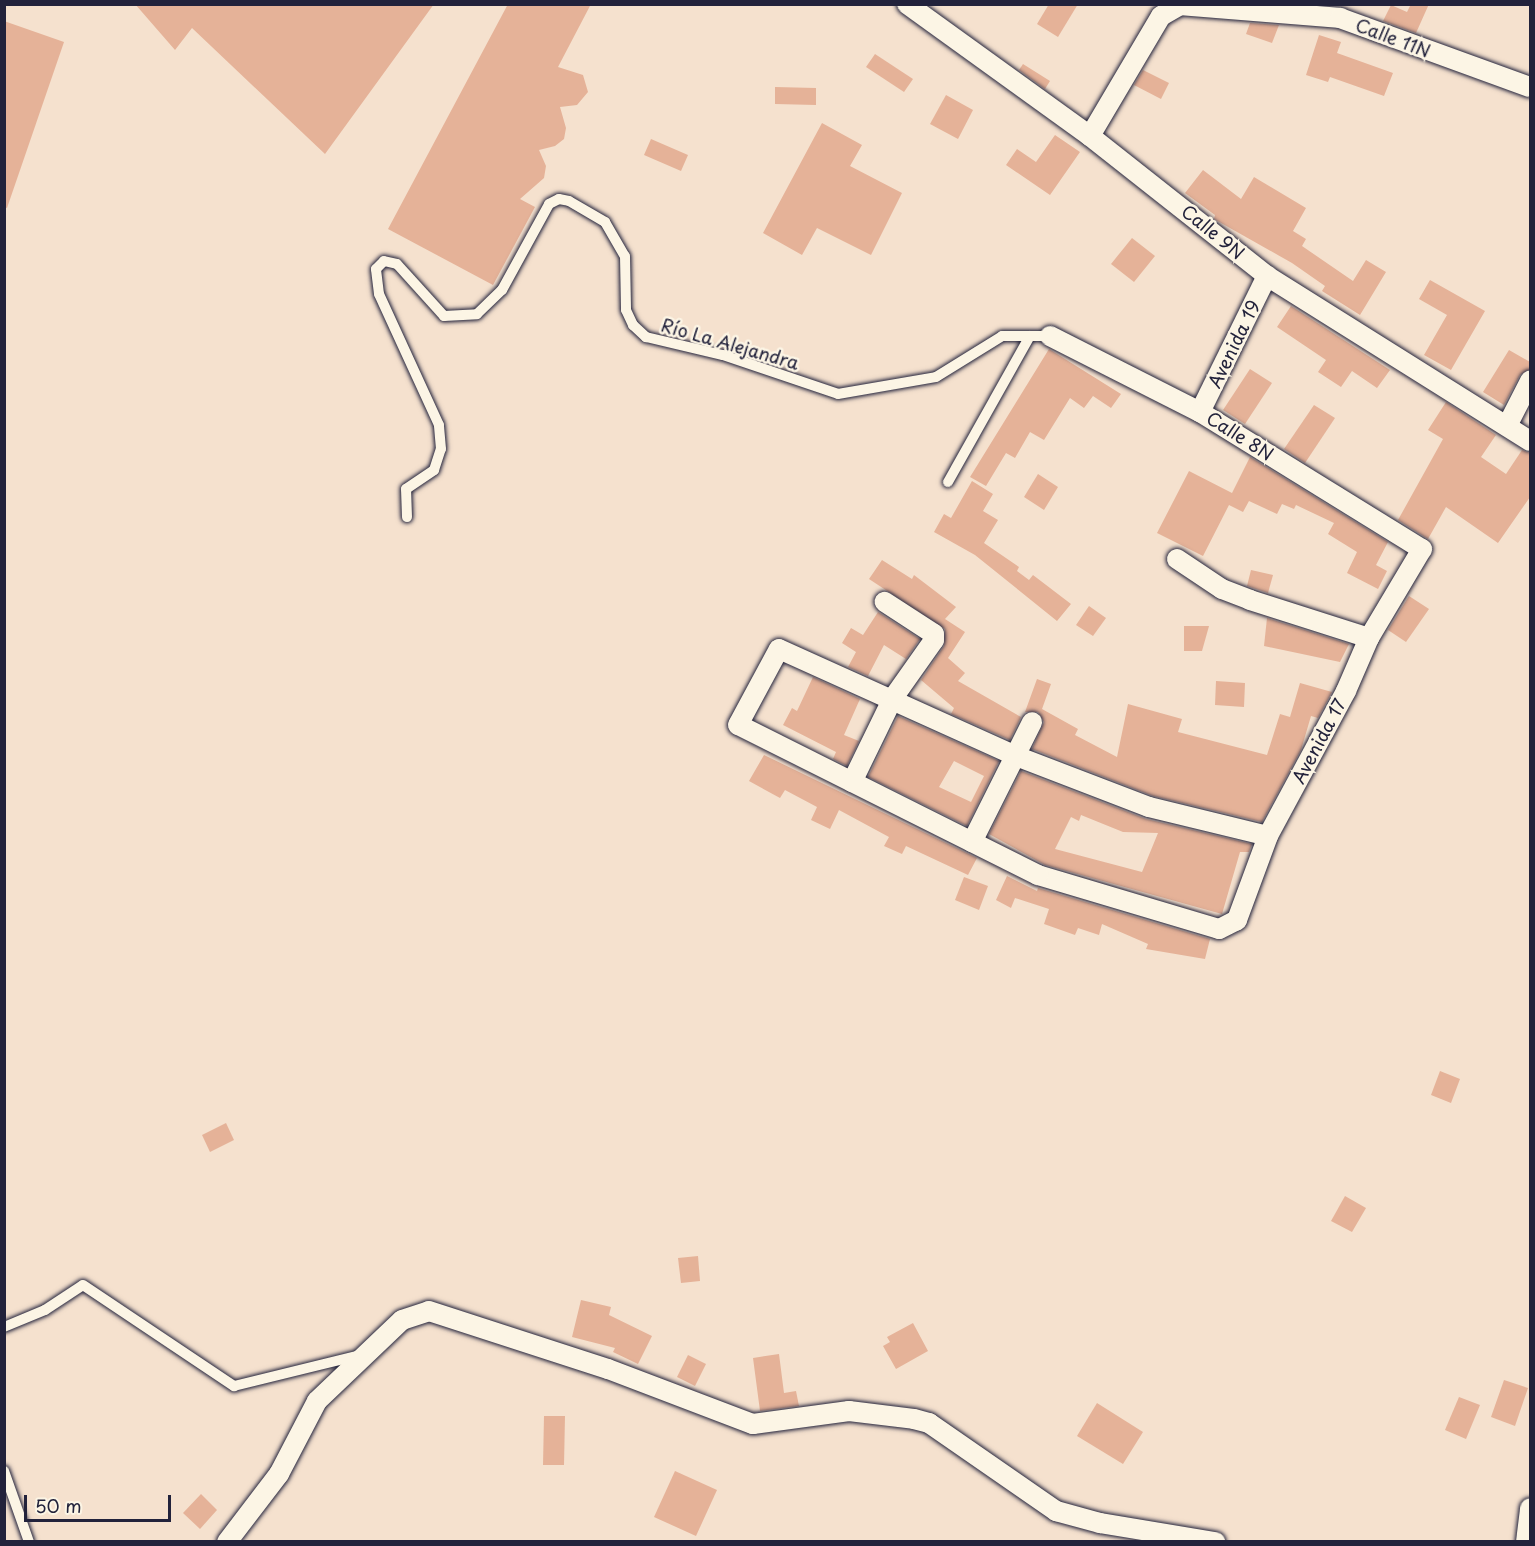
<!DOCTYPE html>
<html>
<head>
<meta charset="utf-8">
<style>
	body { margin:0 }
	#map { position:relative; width:1535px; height:1546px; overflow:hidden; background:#f5e1ce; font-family:"Playpen Sans",sans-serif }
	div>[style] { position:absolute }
	.building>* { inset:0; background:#e5b298 }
	.roads { filter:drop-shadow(0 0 2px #22223b) drop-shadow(0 0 2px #22223b) }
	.lane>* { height:10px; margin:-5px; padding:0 5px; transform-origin:5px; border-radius:5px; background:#fcf5e5 }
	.street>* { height:20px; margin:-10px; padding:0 10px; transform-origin:10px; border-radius:10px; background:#fcf5e5 }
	span { translate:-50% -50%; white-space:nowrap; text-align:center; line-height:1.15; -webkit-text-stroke:5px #fcf5e5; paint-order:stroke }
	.street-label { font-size:18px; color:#22223b }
	.frame { position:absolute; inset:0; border:6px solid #22223b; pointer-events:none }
	.scale { position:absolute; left:24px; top:1495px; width:147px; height:27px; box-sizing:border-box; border:3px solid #22223b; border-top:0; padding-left:8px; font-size:18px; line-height:21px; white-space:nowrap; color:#22223b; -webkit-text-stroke:4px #fcf5e5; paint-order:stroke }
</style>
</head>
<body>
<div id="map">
	<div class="building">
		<i style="clip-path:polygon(135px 4px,434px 4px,325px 154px,192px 28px,175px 50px)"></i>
		<i style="clip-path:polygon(508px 4px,591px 4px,558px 67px,583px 75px,588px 92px,577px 105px,560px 107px,566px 128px,564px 139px,555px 146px,539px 150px,546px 166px,544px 178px,520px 199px,535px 207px,493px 285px,388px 229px)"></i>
		<i style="clip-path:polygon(1049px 4px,1078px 4px,1058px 37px,1037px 24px)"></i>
		<i style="clip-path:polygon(1411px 4px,1429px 4px,1416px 33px,1383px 21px,1391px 5px,1407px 12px)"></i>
		<i style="clip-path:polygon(4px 21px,64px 42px,7px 208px,4px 207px)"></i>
		<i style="clip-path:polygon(1250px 23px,1279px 25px,1272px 43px,1246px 34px)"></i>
		<i style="clip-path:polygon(1319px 35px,1341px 42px,1337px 53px,1393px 73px,1384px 96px,1330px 77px,1328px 82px,1306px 75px)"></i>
		<i style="clip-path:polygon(875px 54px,913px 79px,904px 92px,866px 67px)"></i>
		<i style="clip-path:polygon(1023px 64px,1050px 81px,1045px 89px,1019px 70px)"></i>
		<i style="clip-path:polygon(1143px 70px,1169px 83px,1161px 99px,1134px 85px)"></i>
		<i style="clip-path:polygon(775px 87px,816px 88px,816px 105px,775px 104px)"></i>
		<i style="clip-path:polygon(946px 95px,973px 110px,958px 139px,930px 124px)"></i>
		<i style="clip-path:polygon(822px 123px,862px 145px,850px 166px,902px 193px,871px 255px,817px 228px,802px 255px,763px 233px)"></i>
		<i style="clip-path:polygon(1055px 135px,1080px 152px,1050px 195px,1006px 165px,1017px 149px,1036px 162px)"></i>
		<i style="clip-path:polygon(651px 139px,688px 155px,681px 171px,644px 155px)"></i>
		<i style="clip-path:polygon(1203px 170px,1241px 199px,1254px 177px,1306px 208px,1293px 231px,1306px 239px,1302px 246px,1353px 281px,1366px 260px,1386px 272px,1360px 315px,1322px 291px,1325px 286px,1292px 263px,1214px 219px,1215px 215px,1185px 193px)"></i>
		<i style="clip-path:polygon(1132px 238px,1155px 256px,1134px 282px,1111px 264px)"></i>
		<i style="clip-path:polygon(1430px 280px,1485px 311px,1451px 370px,1424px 355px,1447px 315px,1419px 299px)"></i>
		<i style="clip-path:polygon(1291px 306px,1390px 370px,1377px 388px,1352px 371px,1341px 387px,1318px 372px,1326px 360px,1277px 327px)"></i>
		<i style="clip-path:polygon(1049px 349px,1121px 394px,1111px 408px,1093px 396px,1084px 408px,1070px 398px,1044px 440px,1030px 432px,1015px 458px,1006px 453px,986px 486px,970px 477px)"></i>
		<i style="clip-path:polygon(1509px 350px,1530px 362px,1530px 369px,1520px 375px,1504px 405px,1483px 392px)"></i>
		<i style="clip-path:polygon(1250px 369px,1272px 383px,1245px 424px,1223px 410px)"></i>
		<i style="clip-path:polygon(1446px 402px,1496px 435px,1481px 457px,1506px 474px,1522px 450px,1530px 453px,1530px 497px,1498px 543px,1446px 507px,1428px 539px,1398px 520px,1443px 439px,1428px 430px)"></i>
		<i style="clip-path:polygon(1314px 405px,1335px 418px,1305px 463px,1284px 449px)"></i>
		<i style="clip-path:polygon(1250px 457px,1388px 542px,1376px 565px,1387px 571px,1378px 589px,1347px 573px,1357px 552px,1328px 534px,1334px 523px,1296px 505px,1294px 509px,1282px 504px,1277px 514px,1249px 501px,1243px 512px,1229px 505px,1203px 556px,1157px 533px,1189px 471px,1232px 493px)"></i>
		<i style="clip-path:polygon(1038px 474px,1058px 487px,1044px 510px,1024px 497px)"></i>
		<i style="clip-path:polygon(972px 481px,993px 494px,983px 511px,998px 520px,984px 543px,1019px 567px,1017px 571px,1029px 580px,1033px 575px,1071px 604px,1057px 621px,975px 555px,934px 532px,944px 514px,951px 518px)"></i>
		<i style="clip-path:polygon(882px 560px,912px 579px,914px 575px,956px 607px,945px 619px,965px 632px,948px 658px,965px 673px,958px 681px,1021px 717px,1010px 740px,951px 714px,954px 708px,921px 680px,944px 646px,945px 629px,869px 579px)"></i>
		<i style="clip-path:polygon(1251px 570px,1273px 575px,1268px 593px,1247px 586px)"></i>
		<i style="clip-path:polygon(1409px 596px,1429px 609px,1406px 642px,1388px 630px)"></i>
		<i style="clip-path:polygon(1089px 606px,1106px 618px,1093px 636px,1076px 625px)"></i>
		<i style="clip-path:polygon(878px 612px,920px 639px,906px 659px,884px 645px,868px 676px,848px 667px,856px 652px,842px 643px,851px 628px,863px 635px)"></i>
		<i style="clip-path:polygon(1267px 618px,1349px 644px,1340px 662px,1264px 646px)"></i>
		<i style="clip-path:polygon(1184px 626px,1209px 626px,1202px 651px,1184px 651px)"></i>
		<i style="clip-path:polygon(813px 677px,860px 699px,844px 735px,859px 741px,847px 766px,833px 759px,836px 752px,783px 725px,792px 708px,797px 711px)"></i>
		<i style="clip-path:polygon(1037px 679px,1051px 684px,1042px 709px,1078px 729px,1075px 735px,1117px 757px,1128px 704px,1182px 719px,1178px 732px,1267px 755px,1280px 714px,1290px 717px,1300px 683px,1332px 692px,1318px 718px,1311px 716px,1301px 750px,1262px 822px,1153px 796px,1032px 749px,1044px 722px,1038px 712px,1025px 712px)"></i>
		<i style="clip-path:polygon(1216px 681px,1245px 683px,1244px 707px,1215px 705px)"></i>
		<i style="clip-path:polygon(evenodd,898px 716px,999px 761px,967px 826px,868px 777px,898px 716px,954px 761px,984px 776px,971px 802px,939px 787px,954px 761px)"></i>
		<i style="clip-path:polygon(764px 755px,977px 858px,968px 875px,906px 846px,902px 854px,884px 846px,889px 837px,839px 810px,830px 829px,811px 820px,817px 807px,785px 790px,780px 798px,749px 781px)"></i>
		<i style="clip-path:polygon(evenodd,1021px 771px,1146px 819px,1252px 844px,1249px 852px,1240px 852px,1222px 914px,1045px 865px,989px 834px,1021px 771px,1081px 815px,1123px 832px,1158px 833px,1142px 872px,1055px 849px,1071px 817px,1079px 821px,1081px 815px)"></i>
		<i style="clip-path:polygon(1007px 876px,1037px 891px,1038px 888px,1210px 939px,1205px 959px,1146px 949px,1148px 944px,1102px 924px,1099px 935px,1078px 928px,1075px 935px,1044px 924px,1049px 909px,1015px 898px,1011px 908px,996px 900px)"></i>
		<i style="clip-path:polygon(964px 877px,988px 886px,979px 910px,955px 900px)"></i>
		<i style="clip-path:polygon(1440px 1071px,1460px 1079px,1451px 1103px,1431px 1095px)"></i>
		<i style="clip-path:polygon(226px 1123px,234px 1140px,210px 1152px,202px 1135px)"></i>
		<i style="clip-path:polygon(1345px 1196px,1366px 1208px,1352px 1232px,1331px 1221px)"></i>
		<i style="clip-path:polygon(698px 1256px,700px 1281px,681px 1283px,678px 1258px)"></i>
		<i style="clip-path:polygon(581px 1300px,611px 1307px,609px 1315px,652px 1336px,638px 1364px,613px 1352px,615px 1348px,572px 1337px)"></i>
		<i style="clip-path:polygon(913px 1323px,928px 1351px,896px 1369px,883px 1346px,890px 1342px,887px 1337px)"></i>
		<i style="clip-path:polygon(779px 1354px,784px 1393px,796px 1391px,799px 1406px,760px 1411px,753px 1358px)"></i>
		<i style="clip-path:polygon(688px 1355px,706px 1364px,695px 1386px,677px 1377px)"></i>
		<i style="clip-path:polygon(1504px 1380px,1528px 1388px,1515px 1426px,1491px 1417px)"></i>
		<i style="clip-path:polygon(1459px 1397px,1480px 1405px,1466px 1439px,1445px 1430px)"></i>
		<i style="clip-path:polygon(1097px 1403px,1143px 1432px,1123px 1464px,1077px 1436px)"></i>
		<i style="clip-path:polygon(544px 1416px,565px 1416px,564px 1465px,543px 1465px)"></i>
		<i style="clip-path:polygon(675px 1471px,717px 1490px,696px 1536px,654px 1517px)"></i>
		<i style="clip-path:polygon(201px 1494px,217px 1510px,200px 1529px,183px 1513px)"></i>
	</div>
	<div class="roads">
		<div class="lane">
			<i style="left:948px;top:482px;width:167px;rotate:-60.7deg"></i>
			<i style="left:407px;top:517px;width:28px;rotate:-92deg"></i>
			<i style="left:406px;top:489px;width:34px;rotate:-34deg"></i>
			<i style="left:434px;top:470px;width:22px;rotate:-72deg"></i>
			<i style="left:441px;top:449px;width:24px;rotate:-95deg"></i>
			<i style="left:439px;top:425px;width:144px;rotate:-114.6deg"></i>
			<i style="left:379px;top:294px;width:25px;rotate:-97deg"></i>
			<i style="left:376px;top:269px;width:11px;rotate:-45deg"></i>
			<i style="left:384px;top:261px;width:13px;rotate:13deg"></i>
			<i style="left:397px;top:264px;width:70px;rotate:47.9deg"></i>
			<i style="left:444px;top:316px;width:33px;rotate:-3deg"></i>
			<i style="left:477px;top:314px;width:35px;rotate:-44deg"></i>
			<i style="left:502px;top:290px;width:98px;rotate:-61.3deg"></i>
			<i style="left:549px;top:204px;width:11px;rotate:-27deg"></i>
			<i style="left:559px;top:199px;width:10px;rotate:11deg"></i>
			<i style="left:569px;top:201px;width:42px;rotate:30.3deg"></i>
			<i style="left:605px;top:222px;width:39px;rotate:60deg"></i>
			<i style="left:625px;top:256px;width:54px;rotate:88.9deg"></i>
			<i style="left:626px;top:310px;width:17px;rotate:65deg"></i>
			<i style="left:633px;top:325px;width:18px;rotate:43deg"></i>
			<i style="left:646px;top:337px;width:79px;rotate:13.2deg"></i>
			<i style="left:723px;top:355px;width:121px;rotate:18.7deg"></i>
			<i style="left:838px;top:394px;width:99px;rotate:-9.8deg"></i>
			<i style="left:936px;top:377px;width:78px;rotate:-31.8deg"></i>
			<i style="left:1002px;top:336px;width:48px"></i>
			<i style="left:4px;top:1327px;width:44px;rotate:-22.5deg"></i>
			<i style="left:45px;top:1310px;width:45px;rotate:-33.3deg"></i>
			<i style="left:83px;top:1285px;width:182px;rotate:33.8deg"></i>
			<i style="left:234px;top:1386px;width:130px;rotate:-13.8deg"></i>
			<i style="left:4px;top:1471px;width:75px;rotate:70.6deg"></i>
		</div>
		<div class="street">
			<i style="left:907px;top:4px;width:226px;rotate:35.8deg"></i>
			<i style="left:1090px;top:136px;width:226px;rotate:38.3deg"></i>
			<i style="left:1267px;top:276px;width:310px;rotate:32.1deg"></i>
			<i style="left:1090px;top:136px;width:139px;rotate:-59.4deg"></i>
			<i style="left:1161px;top:16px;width:22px;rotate:-30deg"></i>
			<i style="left:1180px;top:5px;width:161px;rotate:4.6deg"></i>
			<i style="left:1340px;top:18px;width:202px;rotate:20deg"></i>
			<i style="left:1050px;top:336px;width:168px;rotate:26.9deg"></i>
			<i style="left:1200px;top:412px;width:261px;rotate:31.7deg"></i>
			<i style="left:1422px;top:549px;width:104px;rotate:120.8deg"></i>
			<i style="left:1369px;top:638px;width:58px;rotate:113.5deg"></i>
			<i style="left:1346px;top:691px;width:165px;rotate:118.3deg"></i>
			<i style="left:1268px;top:836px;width:90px;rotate:110.3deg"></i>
			<i style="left:1237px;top:920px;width:20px;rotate:153deg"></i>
			<i style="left:1219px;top:929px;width:189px;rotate:-163.4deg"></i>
			<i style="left:1038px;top:875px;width:335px;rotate:-153.4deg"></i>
			<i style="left:738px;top:725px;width:86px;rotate:-61.7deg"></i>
			<i style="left:779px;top:649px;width:260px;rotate:24.3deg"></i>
			<i style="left:1016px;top:756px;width:142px;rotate:21deg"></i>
			<i style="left:1149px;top:807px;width:122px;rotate:13.7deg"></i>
			<i style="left:1200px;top:412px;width:152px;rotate:-63.8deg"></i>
			<i style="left:1507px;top:426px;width:51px;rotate:-62.9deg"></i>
			<i style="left:1177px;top:559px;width:54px;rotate:33.7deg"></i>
			<i style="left:1222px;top:589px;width:30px;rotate:21deg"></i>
			<i style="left:1250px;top:600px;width:125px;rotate:17.7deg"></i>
			<i style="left:852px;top:782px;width:93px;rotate:-64deg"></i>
			<i style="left:893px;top:698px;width:71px;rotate:-54.7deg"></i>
			<i style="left:934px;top:640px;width:6px;rotate:-90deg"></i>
			<i style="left:934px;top:634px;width:59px;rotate:-146.9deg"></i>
			<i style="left:972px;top:842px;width:134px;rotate:-63.4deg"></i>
			<i style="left:227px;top:1542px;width:86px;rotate:-52.6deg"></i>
			<i style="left:279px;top:1474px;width:82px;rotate:-62.5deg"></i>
			<i style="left:317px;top:1401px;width:117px;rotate:-43.6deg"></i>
			<i style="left:402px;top:1320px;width:28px;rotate:-18deg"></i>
			<i style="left:429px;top:1311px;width:188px;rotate:18deg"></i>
			<i style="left:608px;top:1369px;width:155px;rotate:20.8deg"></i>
			<i style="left:753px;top:1424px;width:97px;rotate:-7.7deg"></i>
			<i style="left:849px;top:1411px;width:65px;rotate:7deg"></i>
			<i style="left:914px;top:1419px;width:16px;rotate:15deg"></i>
			<i style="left:929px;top:1423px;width:155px;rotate:34.7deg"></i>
			<i style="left:1056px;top:1511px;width:46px;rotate:15.3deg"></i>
			<i style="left:1100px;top:1523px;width:117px;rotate:9.4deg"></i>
			<i style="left:1526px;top:1542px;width:34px;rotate:-83deg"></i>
		</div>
	</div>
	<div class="street-label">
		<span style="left:1393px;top:38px;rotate:21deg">Calle 11N</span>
		<span style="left:1213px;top:232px;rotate:39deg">Calle 9N</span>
		<span style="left:730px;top:344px;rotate:16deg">Río La Alejandra</span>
		<span style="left:1234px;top:344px;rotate:-64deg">Avenida 19</span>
		<span style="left:1240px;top:436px;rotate:32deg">Calle 8N</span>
		<span style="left:1319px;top:741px;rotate:-62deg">Avenida 17</span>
	</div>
	<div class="frame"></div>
	<div class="scale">50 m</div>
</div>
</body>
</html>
